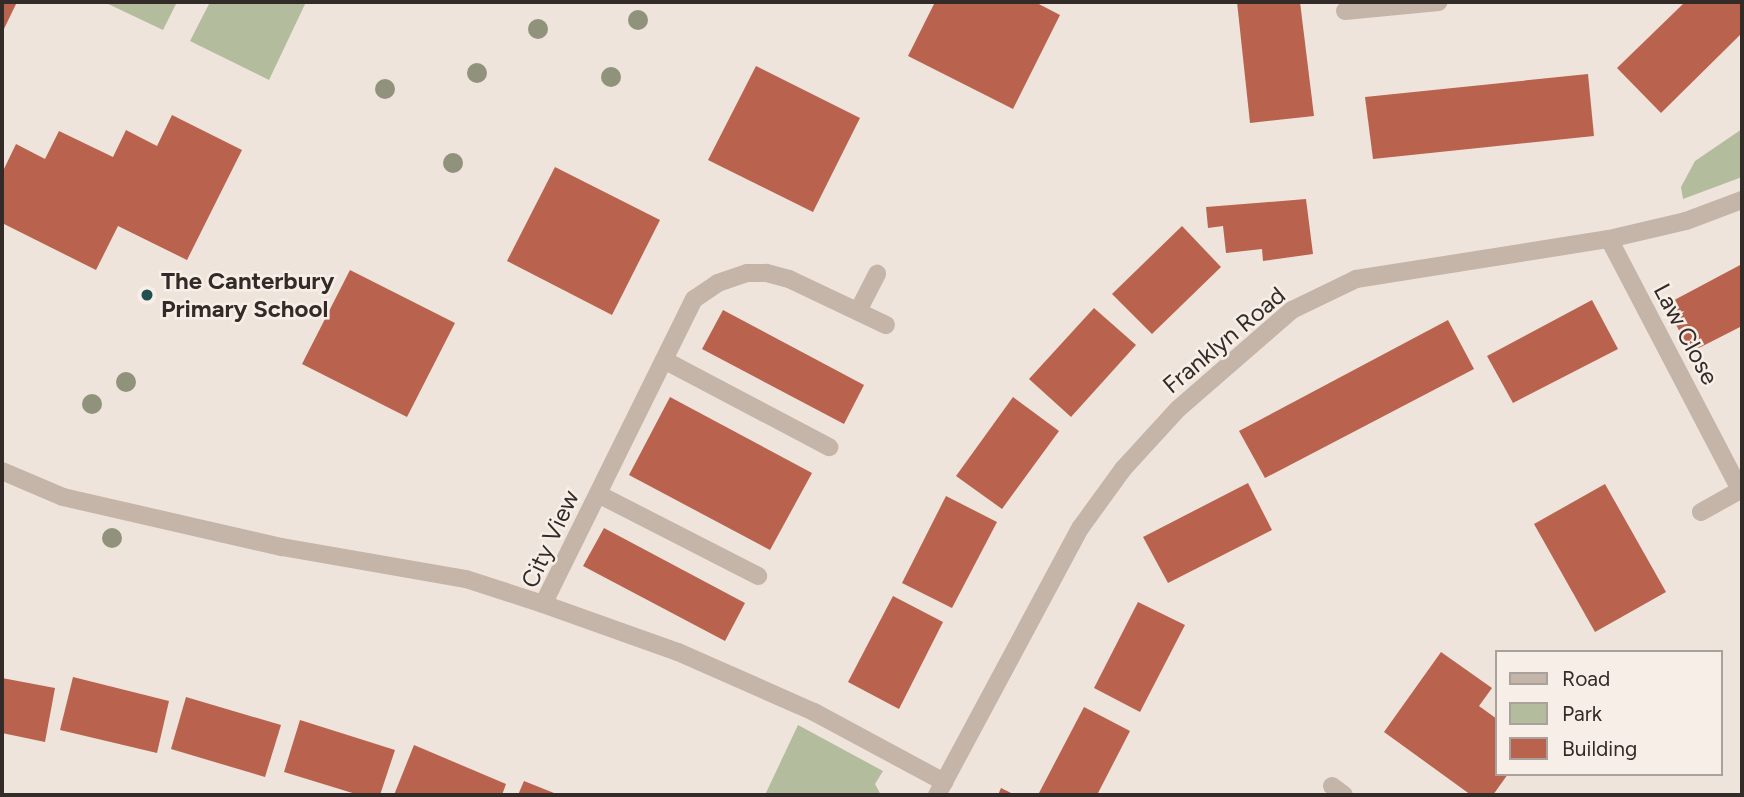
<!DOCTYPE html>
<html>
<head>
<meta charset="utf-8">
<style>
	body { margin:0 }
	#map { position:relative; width:1744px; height:797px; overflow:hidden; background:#efe4db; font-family:Figtree,sans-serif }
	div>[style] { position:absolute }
	.green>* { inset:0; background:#b3bc9d }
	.building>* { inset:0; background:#b9634f }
	.service>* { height:18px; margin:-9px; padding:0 9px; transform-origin:9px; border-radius:9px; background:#c5b4a8 }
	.minor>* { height:18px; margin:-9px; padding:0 9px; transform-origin:9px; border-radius:9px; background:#c5b4a8 }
	.trees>* { width:20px; height:20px; margin:-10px; border-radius:50%; background:#91927c }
	.dots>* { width:19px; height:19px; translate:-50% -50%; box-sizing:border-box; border:4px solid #f7efe7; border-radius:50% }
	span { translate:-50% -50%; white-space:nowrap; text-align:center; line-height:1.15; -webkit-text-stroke:5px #f7efe7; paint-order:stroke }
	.poi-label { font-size:24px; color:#332b28; font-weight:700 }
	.left { translate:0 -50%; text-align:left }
	.street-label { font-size:24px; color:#332b28 }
	.frame { position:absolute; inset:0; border:4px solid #332b28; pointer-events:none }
	.legend { position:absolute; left:1495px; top:650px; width:228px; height:126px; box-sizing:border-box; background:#f7efe7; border:2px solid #a9a19b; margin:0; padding:9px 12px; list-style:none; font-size:21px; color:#332b28 }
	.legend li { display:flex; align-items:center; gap:14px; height:35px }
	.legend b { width:35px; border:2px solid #a9a19b }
</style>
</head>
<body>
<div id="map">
	<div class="green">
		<i style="clip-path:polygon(104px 2px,177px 2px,163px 30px)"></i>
		<i style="clip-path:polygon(210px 2px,306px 2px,269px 80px,190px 41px)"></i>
		<i style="clip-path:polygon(1742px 129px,1742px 177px,1683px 199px,1681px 187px,1695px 161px)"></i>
		<i style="clip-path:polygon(798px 725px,883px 771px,875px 784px,881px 795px,765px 795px)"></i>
	</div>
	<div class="building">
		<i style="clip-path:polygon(2px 2px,17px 2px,2px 33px)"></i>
		<i style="clip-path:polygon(935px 2px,1035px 2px,1060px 15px,1013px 109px,908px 56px)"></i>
		<i style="clip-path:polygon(1237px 2px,1300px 2px,1314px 116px,1250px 123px)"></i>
		<i style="clip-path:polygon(1685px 2px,1742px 2px,1742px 33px,1661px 113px,1617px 68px)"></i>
		<i style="clip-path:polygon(756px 66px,860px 118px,813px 212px,708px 160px)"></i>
		<i style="clip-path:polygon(1588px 74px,1594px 136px,1373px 159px,1365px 97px)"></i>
		<i style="clip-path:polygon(172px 115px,242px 150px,187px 260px,118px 226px,96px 270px,2px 223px,2px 173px,16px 144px,45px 159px,59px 131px,113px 157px,126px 130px,157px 146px)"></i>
		<i style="clip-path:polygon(555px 167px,660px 220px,612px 315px,507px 261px)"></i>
		<i style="clip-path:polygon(1306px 199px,1313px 254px,1263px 261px,1262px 249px,1226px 253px,1223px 226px,1208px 228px,1206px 207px)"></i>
		<i style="clip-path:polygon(1182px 226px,1221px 267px,1152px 334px,1112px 294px)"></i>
		<i style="clip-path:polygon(1742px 264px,1742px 326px,1691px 352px,1665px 305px)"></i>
		<i style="clip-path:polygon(350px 270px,455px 323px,407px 417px,302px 364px)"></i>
		<i style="clip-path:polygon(1592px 300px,1618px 349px,1513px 403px,1487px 356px)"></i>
		<i style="clip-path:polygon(1094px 308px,1136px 345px,1071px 417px,1029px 379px)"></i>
		<i style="clip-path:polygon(723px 310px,864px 385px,844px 424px,702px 349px)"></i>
		<i style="clip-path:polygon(1448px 320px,1474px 369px,1265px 478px,1239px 431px)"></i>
		<i style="clip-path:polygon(670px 397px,812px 473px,770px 550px,629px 475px)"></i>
		<i style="clip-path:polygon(1013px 397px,1059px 431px,1002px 509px,956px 476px)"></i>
		<i style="clip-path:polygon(1248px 483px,1272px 530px,1168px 583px,1143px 537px)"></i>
		<i style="clip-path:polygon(1605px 484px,1666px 592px,1595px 632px,1534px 524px)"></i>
		<i style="clip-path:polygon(946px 496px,997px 522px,952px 608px,902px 583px)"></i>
		<i style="clip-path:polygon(604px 528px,745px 603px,725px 641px,583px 566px)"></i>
		<i style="clip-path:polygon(893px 596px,943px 622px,899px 709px,848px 682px)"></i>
		<i style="clip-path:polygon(1138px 602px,1185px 625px,1140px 712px,1094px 688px)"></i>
		<i style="clip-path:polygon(1441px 652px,1492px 688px,1479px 706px,1497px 719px,1497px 774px,1508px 774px,1493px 795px,1471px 795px,1384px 732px)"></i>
		<i style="clip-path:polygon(73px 677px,169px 701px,157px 753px,60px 730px)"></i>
		<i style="clip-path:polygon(2px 678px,55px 688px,45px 742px,2px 733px)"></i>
		<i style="clip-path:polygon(186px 697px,281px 725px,265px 777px,171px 749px)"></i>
		<i style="clip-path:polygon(1084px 707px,1130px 731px,1097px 795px,1044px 795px,1039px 793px)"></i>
		<i style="clip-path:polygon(300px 720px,395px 750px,380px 795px,359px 795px,284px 772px)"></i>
		<i style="clip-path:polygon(414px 745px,506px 784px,502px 795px,394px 795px)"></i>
		<i style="clip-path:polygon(524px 781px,559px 795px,518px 795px)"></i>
		<i style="clip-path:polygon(1001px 788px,1015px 795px,998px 795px)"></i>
	</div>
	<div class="service">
		<i style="left:664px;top:360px;width:187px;rotate:27.8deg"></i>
		<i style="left:2px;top:471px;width:66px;rotate:23.1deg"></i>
		<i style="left:63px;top:497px;width:225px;rotate:12.9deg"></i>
		<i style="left:282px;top:547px;width:187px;rotate:9.9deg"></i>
		<i style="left:466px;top:579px;width:81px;rotate:18deg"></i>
		<i style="left:598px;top:494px;width:180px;rotate:27.1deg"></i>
	</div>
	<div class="minor">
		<i style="left:1345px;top:11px;width:94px;rotate:-5.5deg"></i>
		<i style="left:1609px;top:239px;width:283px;rotate:62.4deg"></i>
		<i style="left:858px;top:311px;width:42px;rotate:-62.8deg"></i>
		<i style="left:886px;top:325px;width:107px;rotate:-154.6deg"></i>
		<i style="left:789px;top:279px;width:24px;rotate:-165deg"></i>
		<i style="left:766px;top:273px;width:19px;rotate:180deg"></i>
		<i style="left:747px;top:273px;width:31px;rotate:161deg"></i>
		<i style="left:718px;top:283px;width:29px;rotate:146deg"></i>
		<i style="left:694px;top:299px;width:340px;rotate:116.3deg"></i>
		<i style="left:543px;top:604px;width:143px;rotate:19.6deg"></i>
		<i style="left:678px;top:652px;width:149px;rotate:23.8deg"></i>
		<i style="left:814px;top:712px;width:148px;rotate:28.3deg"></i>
		<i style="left:1701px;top:512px;width:47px;rotate:-29.3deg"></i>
		<i style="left:1332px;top:786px;width:15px;rotate:37deg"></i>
		<i style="left:937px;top:795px;width:304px;rotate:-61.8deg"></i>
		<i style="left:1081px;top:527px;width:72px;rotate:-54.1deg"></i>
		<i style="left:1123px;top:469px;width:81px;rotate:-47.5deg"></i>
		<i style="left:1178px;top:409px;width:151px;rotate:-41deg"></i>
		<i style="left:1292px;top:310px;width:71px;rotate:-25.8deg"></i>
		<i style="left:1356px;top:279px;width:256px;rotate:-9deg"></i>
		<i style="left:1609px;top:239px;width:79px;rotate:-13.2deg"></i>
		<i style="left:1686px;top:221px;width:60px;rotate:-20.6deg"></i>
	</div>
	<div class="trees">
		<i style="left:638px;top:20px"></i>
		<i style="left:538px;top:29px"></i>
		<i style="left:477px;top:73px"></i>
		<i style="left:611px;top:77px"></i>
		<i style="left:385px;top:89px"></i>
		<i style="left:453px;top:163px"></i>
		<i style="left:126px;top:382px"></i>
		<i style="left:92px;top:404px"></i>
		<i style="left:112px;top:538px"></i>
	</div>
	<div class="dots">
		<i style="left:147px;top:295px;background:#225050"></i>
	</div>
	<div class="poi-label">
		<span class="left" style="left:161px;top:295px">The Canterbury<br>Primary School</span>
	</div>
	<div class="street-label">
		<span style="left:1686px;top:334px;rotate:62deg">Law Close</span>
		<span style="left:1224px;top:340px;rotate:-40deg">Franklyn Road</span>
		<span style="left:550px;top:539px;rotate:-65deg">City View</span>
	</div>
	<div class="frame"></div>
	<ul class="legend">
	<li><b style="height:9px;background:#c5b4a8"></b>Road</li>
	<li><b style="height:19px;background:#b3bc9d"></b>Park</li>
	<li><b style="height:19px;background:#b9634f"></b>Building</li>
	</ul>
</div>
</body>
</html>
